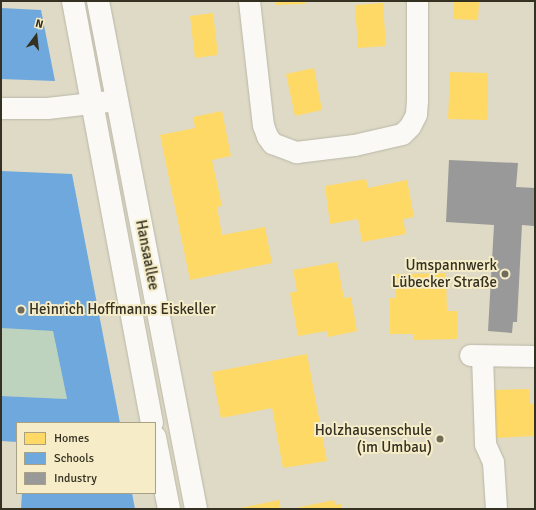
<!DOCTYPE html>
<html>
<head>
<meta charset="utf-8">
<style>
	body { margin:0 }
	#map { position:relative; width:536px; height:510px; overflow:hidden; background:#dedac6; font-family:Signika,sans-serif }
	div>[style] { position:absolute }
	.green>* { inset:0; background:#bdd3bd }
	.homes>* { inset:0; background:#ffd966 }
	.schools>* { inset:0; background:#6fa8dc }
	.industry>* { inset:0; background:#999 }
	.roads { filter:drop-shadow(0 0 1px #bab7a7) drop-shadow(0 0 1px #bab7a7) }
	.minor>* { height:21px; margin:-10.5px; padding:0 10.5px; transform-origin:10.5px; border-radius:10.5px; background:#faf9f6 }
	.major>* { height:22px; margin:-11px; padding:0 11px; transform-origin:11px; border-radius:11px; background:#faf9f6 }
	.dots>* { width:11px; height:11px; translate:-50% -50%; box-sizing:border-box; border:2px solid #f6edc8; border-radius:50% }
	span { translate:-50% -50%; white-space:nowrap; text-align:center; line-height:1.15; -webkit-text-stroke:4px #f6edc8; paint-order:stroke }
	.street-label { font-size:15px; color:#343022 }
	.poi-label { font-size:15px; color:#343022 }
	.right { translate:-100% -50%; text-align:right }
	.left { translate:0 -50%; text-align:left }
	.frame { position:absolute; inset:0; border:2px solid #343022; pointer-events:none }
	.legend { position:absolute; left:16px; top:422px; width:140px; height:72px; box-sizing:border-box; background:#f6edc8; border:1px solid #a8a186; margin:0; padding:5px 7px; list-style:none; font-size:12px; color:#343022 }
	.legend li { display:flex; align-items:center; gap:8px; height:20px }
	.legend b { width:20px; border:1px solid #a8a186 }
	.north { position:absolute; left:16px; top:16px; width:40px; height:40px; -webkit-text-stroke:3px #f6edc8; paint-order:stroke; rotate:15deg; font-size:11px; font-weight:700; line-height:16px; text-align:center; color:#343022 }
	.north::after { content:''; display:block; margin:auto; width:14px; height:18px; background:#343022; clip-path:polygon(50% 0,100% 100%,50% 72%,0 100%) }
</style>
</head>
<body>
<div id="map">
	<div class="green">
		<i style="clip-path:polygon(2px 328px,53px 331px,67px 399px,1px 396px)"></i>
	</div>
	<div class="homes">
		<i style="clip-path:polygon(276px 1px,305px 1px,305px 4px,276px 5px)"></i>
		<i style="clip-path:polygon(454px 1px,479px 1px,478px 20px,453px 19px)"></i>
		<i style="clip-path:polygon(383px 3px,386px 46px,358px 48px,355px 5px)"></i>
		<i style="clip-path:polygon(213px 13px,218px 55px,195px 58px,190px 16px)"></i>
		<i style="clip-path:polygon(314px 68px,322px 110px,295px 116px,286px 74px)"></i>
		<i style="clip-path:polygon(450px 72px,488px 73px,487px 120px,448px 119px)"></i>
		<i style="clip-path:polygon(222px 111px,231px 156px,212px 160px,222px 206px,217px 207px,222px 235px,265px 227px,272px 263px,190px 280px,160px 135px,195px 128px,193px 117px)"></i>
		<i style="clip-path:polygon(366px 179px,368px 188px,407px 180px,414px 217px,403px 219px,406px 234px,362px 242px,358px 219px,330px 224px,325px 186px)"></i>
		<i style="clip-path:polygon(337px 262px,344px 298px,351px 297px,357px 331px,328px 337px,327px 331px,298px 336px,290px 293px,297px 291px,293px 270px)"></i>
		<i style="clip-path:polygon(446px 273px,447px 311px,457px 311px,457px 339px,414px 340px,414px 334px,390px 334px,390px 298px,396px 298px,396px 274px)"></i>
		<i style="clip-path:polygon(307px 354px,327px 461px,283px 468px,272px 408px,221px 418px,212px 372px)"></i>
		<i style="clip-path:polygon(529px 389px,529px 404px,535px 403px,535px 436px,495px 438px,493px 390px)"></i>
		<i style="clip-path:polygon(279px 500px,281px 509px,240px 509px,240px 508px)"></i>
		<i style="clip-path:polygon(334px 500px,335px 505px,341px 504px,342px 509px,291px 509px)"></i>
	</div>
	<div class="schools">
		<i style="clip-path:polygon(1px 8px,41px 10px,55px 81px,1px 79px)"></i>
		<i style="clip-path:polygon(1px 171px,72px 174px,120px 423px,17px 423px,17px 442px,1px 441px,1px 396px,67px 399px,53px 331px,1px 328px)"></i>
		<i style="clip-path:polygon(22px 493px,132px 493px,135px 509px,21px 509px)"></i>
	</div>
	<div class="industry">
		<i style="clip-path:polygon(449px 160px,518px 163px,516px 187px,535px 188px,534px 226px,522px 225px,517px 322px,513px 322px,512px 333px,488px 331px,494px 225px,446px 222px)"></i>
	</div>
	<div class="roads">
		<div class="minor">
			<i style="left:249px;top:1px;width:125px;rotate:83.6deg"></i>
			<i style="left:263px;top:125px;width:12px;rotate:70deg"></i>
			<i style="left:267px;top:136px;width:9px;rotate:54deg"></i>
			<i style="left:272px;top:143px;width:26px;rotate:21deg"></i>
			<i style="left:296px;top:152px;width:58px;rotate:-6.9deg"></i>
			<i style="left:354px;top:145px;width:49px;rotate:-12.9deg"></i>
			<i style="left:402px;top:134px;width:11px;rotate:-45deg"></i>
			<i style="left:410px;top:126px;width:13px;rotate:-63deg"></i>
			<i style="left:416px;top:114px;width:14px;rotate:-86deg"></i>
			<i style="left:417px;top:100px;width:99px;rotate:-90deg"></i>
			<i style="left:1px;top:108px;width:46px"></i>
			<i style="left:47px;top:108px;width:70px;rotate:-6.5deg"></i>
			<i style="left:470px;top:355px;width:65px;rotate:0.9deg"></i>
			<i style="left:482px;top:356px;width:88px;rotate:88deg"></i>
			<i style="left:485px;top:444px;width:20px;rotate:66deg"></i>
			<i style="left:493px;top:462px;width:47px;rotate:86.3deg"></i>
		</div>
		<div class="major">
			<i style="left:73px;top:1px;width:429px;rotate:79.4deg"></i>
			<i style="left:98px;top:1px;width:517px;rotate:79.08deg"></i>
			<i style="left:155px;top:437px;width:73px;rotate:79deg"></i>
		</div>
	</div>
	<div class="dots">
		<i style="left:505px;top:274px;background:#706c5b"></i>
		<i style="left:21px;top:310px;background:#706c5b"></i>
		<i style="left:440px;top:439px;background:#706c5b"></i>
	</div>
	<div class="street-label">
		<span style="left:147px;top:255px;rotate:79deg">Hansaallee</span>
	</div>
	<div class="poi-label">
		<span class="right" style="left:497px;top:274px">Umspannwerk<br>Lübecker Straße</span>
		<span class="left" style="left:29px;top:310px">Heinrich Hoffmanns Eiskeller</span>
		<span class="right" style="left:432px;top:439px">Holzhausenschule<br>(im Umbau)</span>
	</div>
	<div class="frame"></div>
	<ul class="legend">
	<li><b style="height:11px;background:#ffd966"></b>Homes</li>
	<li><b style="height:11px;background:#6fa8dc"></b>Schools</li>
	<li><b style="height:11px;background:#999"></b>Industry</li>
	</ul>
	<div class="north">N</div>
</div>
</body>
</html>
